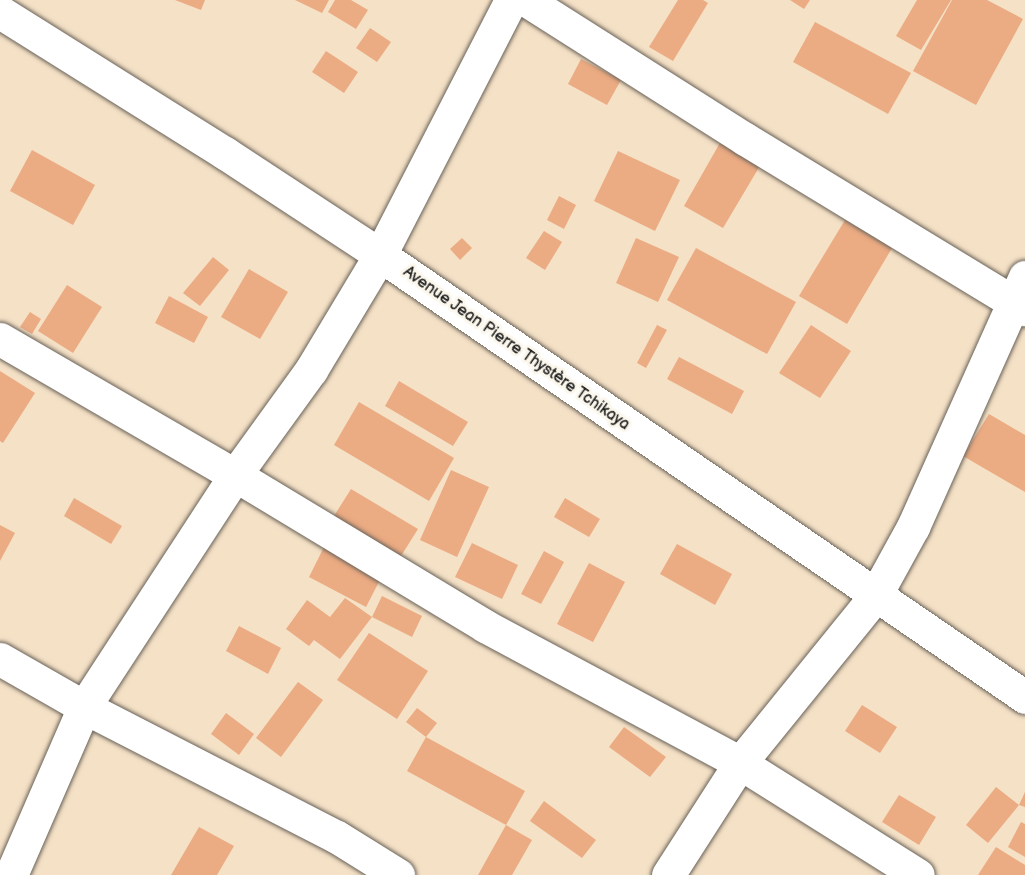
<!DOCTYPE html>
<html>
<head>
<meta charset="utf-8">
<style>
	body { margin:0 }
	#map { position:relative; width:1025px; height:875px; overflow:hidden; background:#f5e1c6; font-family:"Balsamiq Sans",sans-serif }
	div>[style] { position:absolute }
	.building>* { inset:0; background:#ebab83 }
	.roads { filter:drop-shadow(0 0 2px #686158) drop-shadow(0 0 2px #686158) }
	.minor>* { height:33px; margin:-16.5px; padding:0 16.5px; transform-origin:16.5px; border-radius:16.5px; background:#fff }
	.tertiary>* { height:33px; margin:-16.5px; padding:0 16.5px; transform-origin:16.5px; border-radius:16.5px; background:#fff }
	span { translate:-50% -50%; white-space:nowrap; text-align:center; line-height:1.15; -webkit-text-stroke:6px #fbf7ec; paint-order:stroke }
	.street-label { font-size:16px; color:#1c1c1c }
</style>
</head>
<body>
<div id="map">
	<div class="building">
		<i style="clip-path:polygon(175px 0,205px 0,201px 10px)"></i>
		<i style="clip-path:polygon(295px 0,329px 0,322px 13px)"></i>
		<i style="clip-path:polygon(335px 0,351px 0,368px 10px,356px 29px,328px 12px)"></i>
		<i style="clip-path:polygon(678px 0,703px 0,708px 3px,673px 61px,649px 47px)"></i>
		<i style="clip-path:polygon(790px 0,810px 0,804px 9px)"></i>
		<i style="clip-path:polygon(917px 0,951px 0,921px 50px,896px 36px)"></i>
		<i style="clip-path:polygon(952px 0,987px 0,1023px 19px,976px 105px,913px 71px)"></i>
		<i style="clip-path:polygon(815px 22px,911px 73px,888px 114px,793px 62px)"></i>
		<i style="clip-path:polygon(370px 28px,391px 42px,377px 62px,356px 48px)"></i>
		<i style="clip-path:polygon(326px 51px,358px 72px,344px 93px,312px 72px)"></i>
		<i style="clip-path:polygon(581px 59px,621px 80px,607px 105px,568px 84px)"></i>
		<i style="clip-path:polygon(721px 141px,761px 164px,723px 228px,684px 206px)"></i>
		<i style="clip-path:polygon(32px 150px,95px 185px,73px 225px,10px 191px)"></i>
		<i style="clip-path:polygon(618px 151px,680px 180px,655px 231px,594px 201px)"></i>
		<i style="clip-path:polygon(559px 196px,576px 205px,564px 229px,547px 220px)"></i>
		<i style="clip-path:polygon(845px 220px,892px 248px,847px 324px,799px 296px)"></i>
		<i style="clip-path:polygon(544px 231px,562px 242px,545px 270px,526px 258px)"></i>
		<i style="clip-path:polygon(462px 238px,472px 248px,460px 260px,450px 249px)"></i>
		<i style="clip-path:polygon(636px 238px,679px 257px,658px 302px,616px 283px)"></i>
		<i style="clip-path:polygon(696px 248px,796px 302px,767px 354px,667px 300px)"></i>
		<i style="clip-path:polygon(213px 257px,229px 270px,200px 306px,183px 293px)"></i>
		<i style="clip-path:polygon(249px 269px,288px 292px,260px 339px,221px 317px)"></i>
		<i style="clip-path:polygon(67px 285px,102px 307px,73px 353px,38px 331px)"></i>
		<i style="clip-path:polygon(169px 296px,208px 317px,194px 343px,155px 323px)"></i>
		<i style="clip-path:polygon(30px 312px,41px 319px,32px 334px,20px 327px)"></i>
		<i style="clip-path:polygon(657px 325px,667px 330px,646px 368px,637px 363px)"></i>
		<i style="clip-path:polygon(811px 325px,851px 351px,820px 398px,779px 373px)"></i>
		<i style="clip-path:polygon(679px 357px,744px 391px,732px 414px,667px 379px)"></i>
		<i style="clip-path:polygon(0 371px,35px 393px,3px 443px,0 441px)"></i>
		<i style="clip-path:polygon(399px 381px,468px 422px,453px 446px,385px 406px)"></i>
		<i style="clip-path:polygon(359px 402px,454px 458px,429px 501px,334px 445px)"></i>
		<i style="clip-path:polygon(989px 414px,1025px 435px,1025px 492px,963px 456px)"></i>
		<i style="clip-path:polygon(451px 470px,489px 487px,457px 557px,420px 540px)"></i>
		<i style="clip-path:polygon(351px 489px,418px 529px,401px 556px,334px 516px)"></i>
		<i style="clip-path:polygon(74px 498px,122px 526px,111px 544px,64px 516px)"></i>
		<i style="clip-path:polygon(565px 498px,600px 519px,589px 537px,554px 517px)"></i>
		<i style="clip-path:polygon(0 525px,15px 533px,0 561px)"></i>
		<i style="clip-path:polygon(326px 543px,384px 572px,366px 607px,309px 577px)"></i>
		<i style="clip-path:polygon(472px 543px,518px 565px,502px 599px,455px 577px)"></i>
		<i style="clip-path:polygon(677px 544px,732px 574px,715px 605px,660px 574px)"></i>
		<i style="clip-path:polygon(544px 551px,564px 562px,541px 604px,521px 594px)"></i>
		<i style="clip-path:polygon(589px 563px,625px 582px,593px 642px,557px 624px)"></i>
		<i style="clip-path:polygon(382px 596px,422px 616px,412px 637px,372px 617px)"></i>
		<i style="clip-path:polygon(345px 598px,372px 617px,340px 659px,314px 640px,309px 646px,286px 629px,307px 600px,330px 617px)"></i>
		<i style="clip-path:polygon(239px 626px,281px 648px,268px 674px,226px 651px)"></i>
		<i style="clip-path:polygon(369px 633px,428px 671px,397px 719px,337px 680px)"></i>
		<i style="clip-path:polygon(298px 682px,323px 700px,281px 757px,256px 738px)"></i>
		<i style="clip-path:polygon(862px 705px,897px 727px,880px 753px,845px 731px)"></i>
		<i style="clip-path:polygon(417px 708px,437px 723px,426px 737px,525px 791px,506px 825px,407px 771px,426px 737px,406px 722px)"></i>
		<i style="clip-path:polygon(226px 713px,254px 734px,239px 755px,211px 734px)"></i>
		<i style="clip-path:polygon(624px 727px,666px 757px,650px 777px,609px 747px)"></i>
		<i style="clip-path:polygon(996px 787px,1019px 805px,1025px 792px,1025px 807px,1019px 805px,988px 843px,966px 825px)"></i>
		<i style="clip-path:polygon(899px 795px,936px 817px,919px 845px,882px 822px)"></i>
		<i style="clip-path:polygon(544px 801px,596px 840px,582px 858px,530px 821px)"></i>
		<i style="clip-path:polygon(1021px 822px,1025px 824px,1025px 857px,1008px 847px)"></i>
		<i style="clip-path:polygon(506px 825px,532px 840px,512px 875px,478px 875px)"></i>
		<i style="clip-path:polygon(199px 827px,234px 846px,217px 875px,171px 875px)"></i>
		<i style="clip-path:polygon(996px 847px,1025px 865px,1025px 875px,978px 875px)"></i>
	</div>
	<div class="roads">
		<div class="minor">
			<i style="left:526px;top:0;width:259px;rotate:32.4deg"></i>
			<i style="left:745px;top:139px;width:328px;rotate:31.3deg"></i>
			<i style="left:0;top:339px;width:272px;rotate:30.1deg"></i>
			<i style="left:235px;top:475px;width:292px;rotate:31.1deg"></i>
			<i style="left:485px;top:626px;width:289px;rotate:28.2deg"></i>
			<i style="left:740px;top:763px;width:210px;rotate:32.2deg"></i>
			<i style="left:0;top:659px;width:97px;rotate:29.7deg"></i>
			<i style="left:84px;top:707px;width:284px;rotate:27.2deg"></i>
			<i style="left:337px;top:837px;width:72px;rotate:31.9deg"></i>
			<i style="left:11px;top:875px;width:183px;rotate:-66.5deg"></i>
			<i style="left:84px;top:707px;width:277px;rotate:-56.9deg"></i>
			<i style="left:235px;top:475px;width:130px;rotate:-54.1deg"></i>
			<i style="left:311px;top:370px;width:134px;rotate:-59deg"></i>
			<i style="left:380px;top:255px;width:287px;rotate:-62.8deg"></i>
			<i style="left:668px;top:875px;width:133px;rotate:-57.3deg"></i>
			<i style="left:740px;top:763px;width:215px;rotate:-51deg"></i>
			<i style="left:875px;top:596px;width:79px;rotate:-61.2deg"></i>
			<i style="left:913px;top:527px;width:274px;rotate:-65.9deg"></i>
		</div>
		<div class="tertiary">
			<i style="left:0;top:12px;width:266px;rotate:32.1deg"></i>
			<i style="left:225px;top:153px;width:186px;rotate:33.3deg"></i>
			<i style="left:380px;top:255px;width:782px;rotate:34.42deg"></i>
		</div>
	</div>
	<div class="street-label">
		<span style="left:516px;top:349px;rotate:35deg">Avenue Jean Pierre Thystère Tchikaya</span>
	</div>
</div>
</body>
</html>
